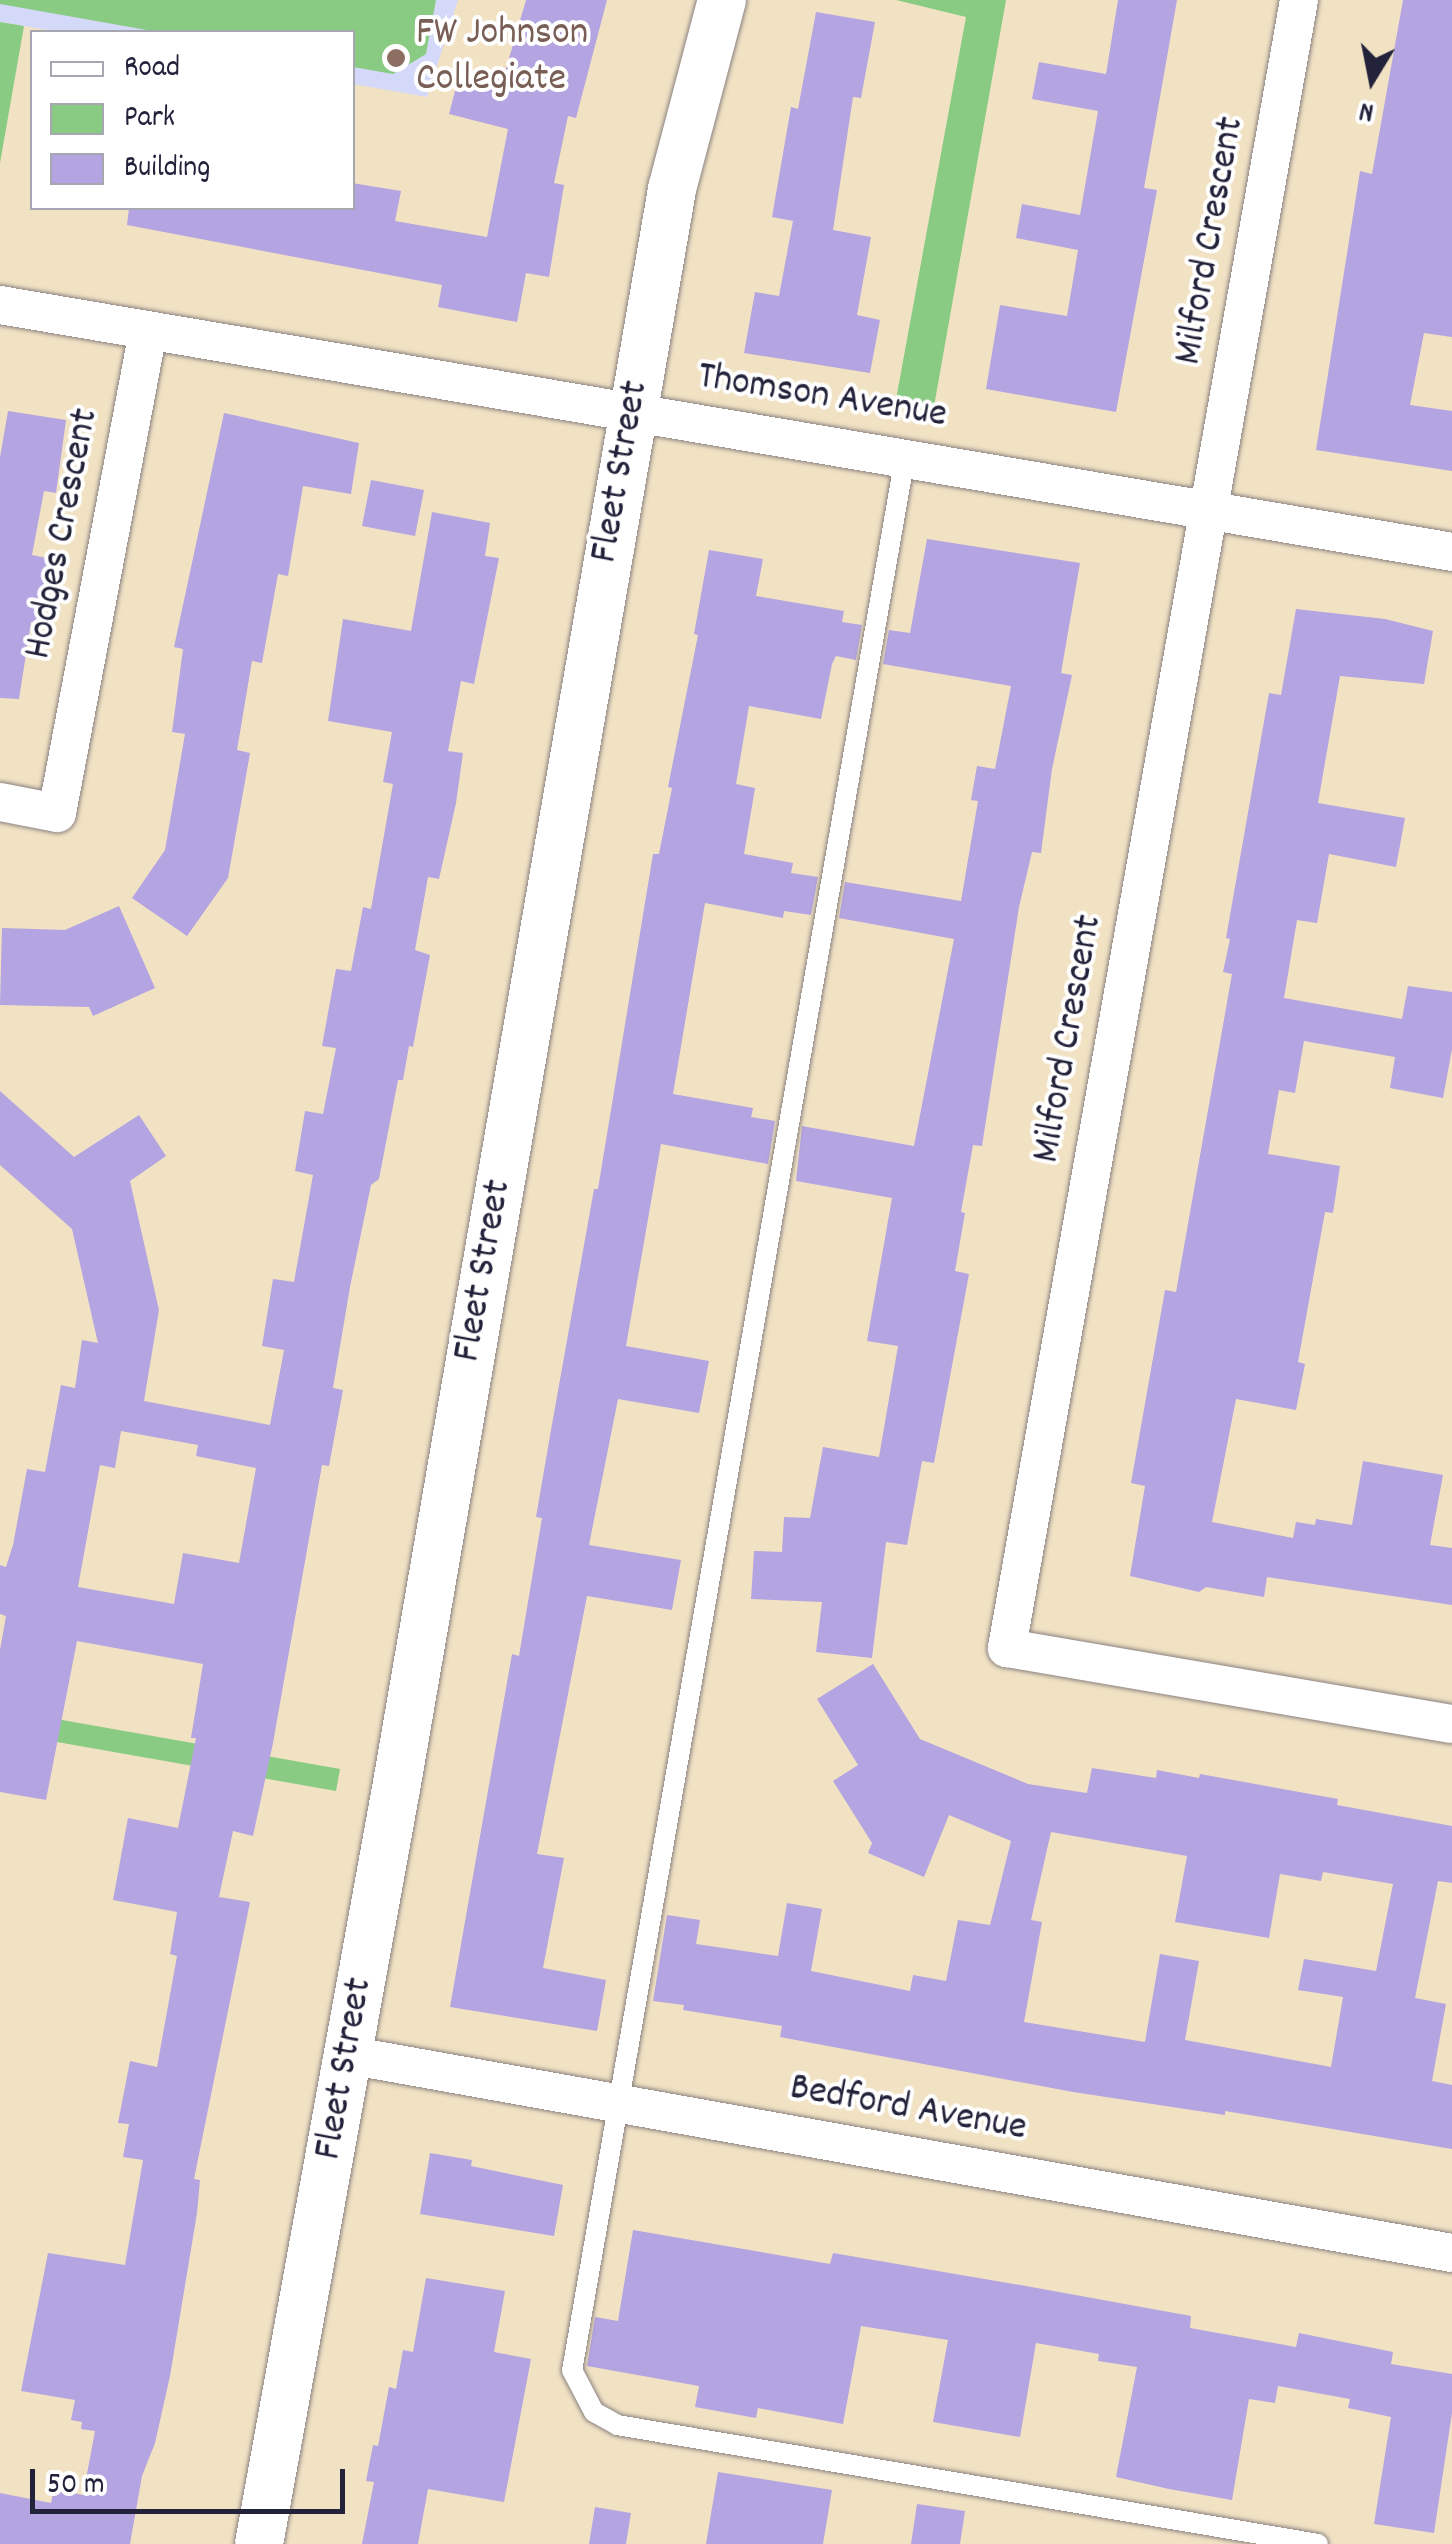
<!DOCTYPE html>
<html>
<head>
<meta charset="utf-8">
<style>
	body { margin:0 }
	#map { position:relative; width:1452px; height:2544px; overflow:hidden; background:#f1e2c4; font-family:Dekko,sans-serif }
	div>[style] { position:absolute }
	.built>* { inset:0; background:#d4d8f9 }
	.green>* { inset:0; background:#8acb84 }
	.building>* { inset:0; background:#b4a4e1 }
	.roads { filter:drop-shadow(0 0 2px #8a8280) drop-shadow(0 0 2px #8a8280) }
	.service>* { height:20px; margin:-10px; padding:0 10px; transform-origin:10px; border-radius:10px; background:#fff }
	.minor>* { height:38px; margin:-19px; padding:0 19px; transform-origin:19px; border-radius:19px; background:#fff }
	.tertiary>* { height:48px; margin:-24px; padding:0 24px; transform-origin:24px; border-radius:24px; background:#fff }
	.dots>* { width:28px; height:28px; translate:-50% -50%; box-sizing:border-box; border:5px solid #fff; border-radius:50% }
	span { translate:-50% -50%; white-space:nowrap; text-align:center; line-height:1.15; -webkit-text-stroke:8px #fff; paint-order:stroke }
	.education-label { font-size:40px; color:#785e54 }
	.left { translate:0 -50%; text-align:left }
	.street-label { font-size:40px; color:#22223b }
	.legend { position:absolute; left:30px; top:30px; width:325px; height:180px; box-sizing:border-box; background:#fff; border:2px solid #a7a7b1; margin:0; padding:12px 18px; list-style:none; font-size:30px; color:#22223b }
	.legend li { display:flex; align-items:center; gap:20px; height:50px }
	.legend b { width:50px; border:2px solid #a7a7b1 }
	.north { position:absolute; left:1322px; top:30px; width:100px; height:100px; -webkit-text-stroke:8px #fff; paint-order:stroke; rotate:190deg; font-size:28px; font-weight:700; line-height:40px; text-align:center; color:#22223b }
	.north::after { content:''; display:block; margin:auto; width:35px; height:45px; background:#22223b; clip-path:polygon(50% 0,100% 100%,50% 72%,0 100%) }
	.scale { position:absolute; left:30px; top:2469px; width:315px; height:45px; box-sizing:border-box; border:5px solid #22223b; border-top:0; padding-left:12px; font-size:30px; line-height:35px; white-space:nowrap; color:#22223b; -webkit-text-stroke:8px #fff; paint-order:stroke }
</style>
</head>
<body>
<div id="map">
	<div class="built">
		<i style="clip-path:polygon(0 0,458px 0,427px 97px,353px 84px,352px 32px,60px 32px,0 22px)"></i>
	</div>
	<div class="green">
		<i style="clip-path:polygon(0 0,436px 0,426px 54px,393px 74px,353px 67px,352px 32px,158px 32px,0 4px)"></i>
		<i style="clip-path:polygon(896px 0,1006px 0,933px 412px,895px 405px,966px 17px)"></i>
		<i style="clip-path:polygon(0 22px,24px 26px,0 163px)"></i>
		<i style="clip-path:polygon(0 1709px,340px 1769px,336px 1791px,0 1732px)"></i>
	</div>
	<div class="building">
		<i style="clip-path:polygon(526px 0,607px 0,576px 118px,568px 116px,554px 183px,564px 185px,549px 277px,526px 273px,517px 322px,438px 307px,442px 285px,127px 225px,129px 208px,352px 208px,352px 183px,401px 191px,395px 221px,487px 237px,508px 129px,449px 114px,461px 68px,503px 79px)"></i>
		<i style="clip-path:polygon(1118px 0,1177px 0,1144px 188px,1157px 190px,1116px 412px,986px 389px,1000px 305px,1067px 316px,1078px 250px,1016px 238px,1022px 204px,1080px 215px,1098px 111px,1032px 99px,1039px 62px,1106px 74px)"></i>
		<i style="clip-path:polygon(1403px 0,1452px 0,1452px 337px,1424px 333px,1410px 405px,1452px 411px,1452px 471px,1316px 450px,1360px 171px,1372px 174px)"></i>
		<i style="clip-path:polygon(816px 12px,875px 22px,861px 98px,853px 97px,833px 230px,871px 237px,857px 315px,880px 320px,870px 373px,744px 353px,755px 292px,779px 296px,793px 221px,772px 217px,791px 107px,798px 109px)"></i>
		<i style="clip-path:polygon(8px 411px,66px 420px,56px 493px,44px 491px,32px 555px,52px 559px,41px 624px,31px 622px,19px 699px,0 698px,0 457px)"></i>
		<i style="clip-path:polygon(224px 413px,359px 443px,351px 494px,303px 486px,288px 576px,278px 574px,262px 663px,252px 661px,237px 750px,250px 753px,228px 878px,187px 936px,132px 898px,165px 850px,185px 734px,172px 732px,183px 649px,174px 647px)"></i>
		<i style="clip-path:polygon(371px 480px,424px 490px,415px 536px,362px 526px)"></i>
		<i style="clip-path:polygon(evenodd,432px 512px,490px 523px,485px 556px,499px 558px,474px 684px,461px 681px,448px 751px,463px 753px,456px 803px,439px 879px,428px 877px,415px 950px,430px 955px,413px 1047px,409px 1046px,403px 1080px,398px 1080px,379px 1179px,371px 1185px,350px 1287px,333px 1388px,343px 1390px,329px 1466px,322px 1465px,273px 1743px,253px 1836px,233px 1831px,219px 1897px,250px 1902px,194px 2179px,200px 2180px,197px 2213px,170px 2376px,155px 2443px,142px 2476px,130px 2544px,0 2544px,0 2493px,51px 2503px,54px 2489px,83px 2495px,95px 2431px,81px 2429px,82px 2422px,71px 2420px,75px 2400px,21px 2391px,48px 2253px,125px 2265px,143px 2160px,123px 2157px,129px 2124px,118px 2123px,130px 2061px,157px 2067px,177px 1956px,170px 1954px,177px 1912px,113px 1900px,128px 1818px,178px 1828px,196px 1738px,191px 1738px,203px 1664px,77px 1641px,46px 1800px,0 1792px,0 1650px,6px 1616px,0 1614px,0 1565px,6px 1567px,13px 1545px,27px 1469px,45px 1472px,61px 1385px,75px 1388px,82px 1340px,98px 1343px,72px 1229px,0 1165px,0 1091px,74px 1157px,139px 1115px,166px 1156px,130px 1181px,159px 1310px,144px 1401px,270px 1425px,284px 1350px,262px 1346px,273px 1279px,294px 1282px,313px 1175px,295px 1171px,305px 1111px,323px 1114px,336px 1048px,322px 1046px,336px 969px,351px 971px,363px 907px,371px 909px,393px 784px,383px 782px,392px 732px,328px 721px,343px 619px,411px 631px,432px 512px,121px 1431px,198px 1445px,196px 1456px,256px 1468px,239px 1563px,183px 1553px,174px 1604px,78px 1587px,100px 1465px,115px 1468px,121px 1431px)"></i>
		<i style="clip-path:polygon(927px 539px,1080px 563px,1061px 673px,1072px 675px,1052px 769px,1041px 853px,1032px 852px,1019px 907px,982px 1146px,973px 1145px,961px 1212px,965px 1213px,955px 1271px,969px 1274px,934px 1463px,922px 1461px,907px 1545px,886px 1542px,872px 1658px,816px 1652px,822px 1602px,751px 1599px,754px 1551px,782px 1552px,784px 1517px,810px 1518px,823px 1447px,879px 1457px,898px 1346px,867px 1341px,892px 1198px,796px 1181px,802px 1126px,914px 1146px,954px 939px,839px 918px,845px 882px,961px 901px,978px 801px,971px 800px,977px 766px,995px 769px,1011px 686px,883px 664px,889px 630px,910px 633px)"></i>
		<i style="clip-path:polygon(709px 550px,763px 559px,756px 596px,844px 611px,842px 622px,862px 625px,856px 660px,836px 656px,832px 664px,821px 719px,749px 706px,736px 784px,755px 788px,744px 854px,793px 863px,791px 873px,818px 877px,811px 915px,784px 911px,783px 918px,705px 903px,673px 1094px,753px 1108px,751px 1117px,775px 1121px,768px 1164px,661px 1144px,626px 1346px,709px 1361px,699px 1413px,618px 1399px,589px 1545px,681px 1560px,672px 1610px,587px 1596px,537px 1854px,564px 1858px,543px 1968px,606px 1980px,597px 2031px,450px 2007px,512px 1654px,519px 1656px,542px 1518px,536px 1517px,551px 1430px,594px 1189px,598px 1189px,653px 854px,659px 854px,672px 788px,668px 787px,698px 635px,694px 634px)"></i>
		<i style="clip-path:polygon(1296px 609px,1385px 619px,1433px 631px,1424px 684px,1340px 676px,1318px 803px,1405px 818px,1396px 867px,1329px 854px,1317px 923px,1297px 920px,1284px 998px,1402px 1019px,1408px 986px,1452px 992px,1452px 1049px,1443px 1098px,1390px 1088px,1395px 1057px,1304px 1041px,1295px 1093px,1279px 1090px,1268px 1154px,1340px 1166px,1333px 1213px,1325px 1212px,1298px 1362px,1305px 1364px,1296px 1410px,1236px 1399px,1212px 1522px,1293px 1538px,1296px 1522px,1315px 1525px,1316px 1519px,1352px 1525px,1363px 1461px,1443px 1475px,1430px 1545px,1452px 1548px,1452px 1605px,1267px 1577px,1264px 1597px,1206px 1587px,1199px 1592px,1130px 1576px,1145px 1486px,1131px 1483px,1165px 1290px,1176px 1292px,1232px 974px,1223px 972px,1230px 939px,1226px 938px,1269px 693px,1281px 695px)"></i>
		<i style="clip-path:polygon(119px 906px,155px 988px,93px 1016px,89px 1007px,0 1005px,2px 928px,65px 930px)"></i>
		<i style="clip-path:polygon(evenodd,873px 1664px,920px 1739px,1028px 1784px,1087px 1793px,1092px 1768px,1156px 1778px,1157px 1770px,1199px 1778px,1200px 1774px,1338px 1799px,1337px 1805px,1452px 1826px,1452px 1883px,1438px 1881px,1415px 1998px,1446px 2004px,1432px 2081px,1452px 2085px,1452px 2149px,1225px 2111px,1225px 2115px,1073px 2092px,780px 2037px,782px 2026px,683px 2010px,684px 2005px,653px 2001px,667px 1915px,700px 1920px,696px 1944px,778px 1956px,787px 1903px,822px 1909px,811px 1971px,910px 1991px,913px 1975px,946px 1981px,958px 1920px,990px 1925px,1011px 1841px,949px 1815px,924px 1877px,868px 1853px,872px 1843px,833px 1781px,858px 1765px,817px 1699px,873px 1664px,1051px 1832px,1187px 1856px,1175px 1922px,1269px 1938px,1280px 1874px,1321px 1881px,1323px 1872px,1393px 1884px,1376px 1971px,1304px 1959px,1298px 1990px,1343px 1997px,1331px 2067px,1185px 2040px,1199px 1961px,1160px 1954px,1145px 2042px,1024px 2022px,1042px 1922px,1031px 1920px,1051px 1832px)"></i>
		<i style="clip-path:polygon(430px 2153px,472px 2160px,471px 2166px,563px 2185px,554px 2236px,420px 2214px)"></i>
		<i style="clip-path:polygon(633px 2230px,830px 2264px,833px 2253px,1026px 2286px,1191px 2316px,1190px 2328px,1296px 2347px,1299px 2333px,1393px 2352px,1391px 2364px,1452px 2374px,1452px 2413px,1434px 2533px,1374px 2524px,1391px 2417px,1348px 2408px,1350px 2399px,1278px 2386px,1275px 2403px,1249px 2399px,1232px 2500px,1169px 2489px,1116px 2477px,1137px 2367px,1098px 2361px,1099px 2354px,1036px 2343px,1020px 2437px,933px 2422px,948px 2340px,861px 2326px,843px 2424px,758px 2408px,756px 2418px,695px 2407px,699px 2386px,587px 2366px,595px 2317px,618px 2321px)"></i>
		<i style="clip-path:polygon(426px 2278px,505px 2291px,494px 2352px,531px 2359px,504px 2502px,428px 2489px,418px 2544px,362px 2544px,374px 2482px,366px 2481px,373px 2445px,378px 2446px,389px 2387px,396px 2389px,403px 2350px,413px 2352px)"></i>
		<i style="clip-path:polygon(718px 2472px,832px 2490px,823px 2544px,706px 2544px)"></i>
		<i style="clip-path:polygon(917px 2504px,965px 2511px,960px 2544px,911px 2544px)"></i>
		<i style="clip-path:polygon(595px 2507px,631px 2513px,626px 2544px,589px 2544px)"></i>
	</div>
	<div class="roads">
		<div class="service">
			<i style="left:905px;top:457px;width:1942px;rotate:99.87deg"></i>
			<i style="left:572px;top:2370px;width:47px;rotate:62.4deg"></i>
			<i style="left:594px;top:2412px;width:26px;rotate:29deg"></i>
			<i style="left:617px;top:2425px;width:711px;rotate:9.63deg"></i>
		</div>
		<div class="minor">
			<i style="left:1299px;top:0;width:1674px;rotate:100.05deg"></i>
			<i style="left:1007px;top:1648px;width:451px;rotate:9.7deg"></i>
			<i style="left:0;top:305px;width:1473px;rotate:9.65deg"></i>
			<i style="left:0;top:802px;width:58px;rotate:10.9deg"></i>
			<i style="left:57px;top:813px;width:490px;rotate:-79.3deg"></i>
			<i style="left:348px;top:2055px;width:1122px;rotate:10.17deg"></i>
		</div>
		<div class="tertiary">
			<i style="left:259px;top:2544px;width:767px;rotate:-79.72deg"></i>
			<i style="left:396px;top:1789px;width:1624px;rotate:-80.21deg"></i>
			<i style="left:672px;top:189px;width:196px;rotate:-75.2deg"></i>
		</div>
	</div>
	<div class="dots">
		<i style="left:396px;top:58px;background:#8d6e63"></i>
	</div>
	<div class="education-label">
		<span class="left" style="left:416px;top:58px">FW Johnson<br>Collegiate</span>
	</div>
	<div class="street-label">
		<span style="left:1212px;top:241px;rotate:-80deg">Milford Crescent</span>
		<span style="left:822px;top:398px;rotate:9deg">Thomson Avenue</span>
		<span style="left:622px;top:472px;rotate:-80deg">Fleet Street</span>
		<span style="left:64px;top:534px;rotate:-79deg">Hodges Crescent</span>
		<span style="left:1070px;top:1039px;rotate:-80deg">Milford Crescent</span>
		<span style="left:485px;top:1271px;rotate:-80deg">Fleet Street</span>
		<span style="left:346px;top:2069px;rotate:-80deg">Fleet Street</span>
		<span style="left:908px;top:2110px;rotate:10deg">Bedford Avenue</span>
	</div>
	<ul class="legend">
	<li><b style="height:12px;background:#fff"></b>Road</li>
	<li><b style="height:28px;background:#8acb84"></b>Park</li>
	<li><b style="height:28px;background:#b4a4e1"></b>Building</li>
	</ul>
	<div class="north">N</div>
	<div class="scale">50 m</div>
</div>
</body>
</html>
